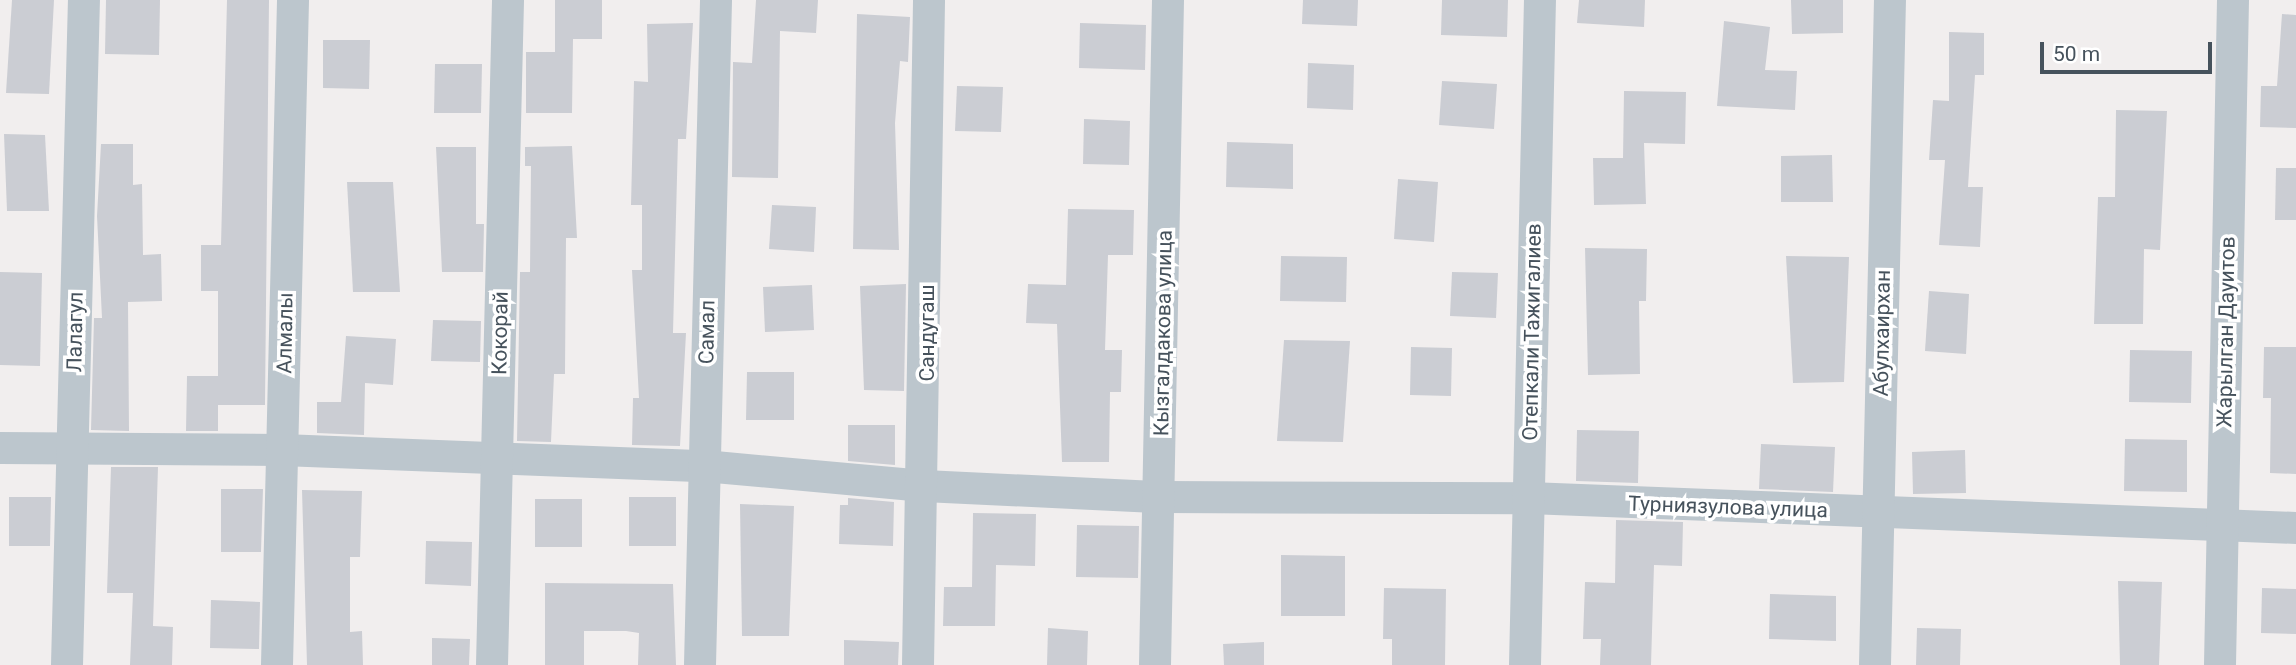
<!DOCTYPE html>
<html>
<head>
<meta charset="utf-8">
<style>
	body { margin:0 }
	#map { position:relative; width:2296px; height:665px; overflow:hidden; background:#f1eeee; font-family:Roboto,sans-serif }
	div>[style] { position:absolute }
	.building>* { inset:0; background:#cbcdd3 }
	.minor>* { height:32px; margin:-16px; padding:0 16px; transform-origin:16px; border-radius:16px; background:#bcc6cd }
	span { translate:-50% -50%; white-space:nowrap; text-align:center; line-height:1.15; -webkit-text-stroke:7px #fff; paint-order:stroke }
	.street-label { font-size:21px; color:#46525c }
	.scale { position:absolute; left:2040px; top:42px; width:172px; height:32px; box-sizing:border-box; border:4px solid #46525c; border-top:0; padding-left:9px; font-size:21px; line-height:24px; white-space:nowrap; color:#46525c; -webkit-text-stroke:5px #fff; paint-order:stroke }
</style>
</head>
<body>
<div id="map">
	<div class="building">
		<i style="clip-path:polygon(12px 0,54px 0,49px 94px,6px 93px)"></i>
		<i style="clip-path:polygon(106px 0,160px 0,159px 55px,105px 54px)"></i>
		<i style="clip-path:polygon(227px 0,269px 0,265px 405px,218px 405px,218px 431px,186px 431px,187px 376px,218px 376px,218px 291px,201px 291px,201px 245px,221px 245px)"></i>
		<i style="clip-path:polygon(555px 0,602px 0,602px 39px,573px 39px,572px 113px,526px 113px,526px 52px,555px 52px)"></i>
		<i style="clip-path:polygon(756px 0,818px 0,816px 33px,780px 31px,778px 178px,732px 177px,733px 62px,752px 63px)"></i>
		<i style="clip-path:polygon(1303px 0,1358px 0,1357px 26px,1302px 24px)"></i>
		<i style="clip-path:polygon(1442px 0,1508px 0,1507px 37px,1441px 35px)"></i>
		<i style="clip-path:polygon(1579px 0,1645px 0,1644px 27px,1577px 23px)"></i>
		<i style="clip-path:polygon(1791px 0,1843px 0,1843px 33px,1792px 34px)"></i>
		<i style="clip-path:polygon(857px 14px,910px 17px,908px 62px,900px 61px,895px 123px,899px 250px,853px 249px)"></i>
		<i style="clip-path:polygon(2282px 14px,2296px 15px,2296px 128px,2260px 127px,2261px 86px,2277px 86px)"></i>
		<i style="clip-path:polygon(1724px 21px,1770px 27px,1765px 70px,1797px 71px,1795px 110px,1717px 106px)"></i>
		<i style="clip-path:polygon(693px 23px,686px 139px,678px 139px,673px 333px,686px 333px,680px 446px,632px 445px,633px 398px,639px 398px,632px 270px,642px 270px,642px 205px,631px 205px,634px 81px,648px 82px,647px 24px)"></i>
		<i style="clip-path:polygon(1080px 23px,1146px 25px,1145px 70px,1079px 68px)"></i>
		<i style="clip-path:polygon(1949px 32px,1984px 33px,1984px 75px,1975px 75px,1968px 187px,1983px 187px,1980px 247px,1939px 245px,1945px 160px,1929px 160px,1933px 100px,1949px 101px)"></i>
		<i style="clip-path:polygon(323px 40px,370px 40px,369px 89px,323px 88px)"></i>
		<i style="clip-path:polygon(1308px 63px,1354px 65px,1353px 110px,1307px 108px)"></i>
		<i style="clip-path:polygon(435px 64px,482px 64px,481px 113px,434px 113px)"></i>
		<i style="clip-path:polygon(1442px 81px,1497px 84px,1494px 129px,1439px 125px)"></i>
		<i style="clip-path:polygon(957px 86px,1003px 87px,1001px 132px,955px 131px)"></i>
		<i style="clip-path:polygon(1624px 91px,1686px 92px,1685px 144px,1644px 143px,1646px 204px,1594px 205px,1593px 158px,1623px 158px)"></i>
		<i style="clip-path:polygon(2116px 110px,2167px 111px,2160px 250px,2144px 249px,2143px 324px,2094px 324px,2098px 197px,2115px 197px)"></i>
		<i style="clip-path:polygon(1084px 119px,1130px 121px,1129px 165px,1083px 164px)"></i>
		<i style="clip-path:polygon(4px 134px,45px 135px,49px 211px,7px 211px)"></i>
		<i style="clip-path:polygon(1227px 142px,1293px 144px,1293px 189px,1226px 187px)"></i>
		<i style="clip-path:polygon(101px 144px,133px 144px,133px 185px,142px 184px,143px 255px,161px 254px,162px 301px,128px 302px,129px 431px,91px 430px,94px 318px,102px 318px,97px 216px)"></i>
		<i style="clip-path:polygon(572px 146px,577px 238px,566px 238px,565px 374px,554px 374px,551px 442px,517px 441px,520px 272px,530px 272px,531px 166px,525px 166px,525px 147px)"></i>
		<i style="clip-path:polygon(436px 147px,476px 147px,476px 224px,484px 224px,483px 272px,442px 272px)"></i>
		<i style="clip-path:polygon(1832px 155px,1833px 202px,1781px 202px,1781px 156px)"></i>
		<i style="clip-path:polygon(2276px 168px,2296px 168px,2296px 220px,2275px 220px)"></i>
		<i style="clip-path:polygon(1398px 179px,1438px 182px,1434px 242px,1394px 239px)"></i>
		<i style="clip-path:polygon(347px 182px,393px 182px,400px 292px,353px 292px)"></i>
		<i style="clip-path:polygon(772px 205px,816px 207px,814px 252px,769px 249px)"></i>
		<i style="clip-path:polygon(1068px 209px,1134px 210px,1133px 255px,1108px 255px,1105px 350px,1122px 350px,1121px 392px,1110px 392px,1109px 462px,1062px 462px,1057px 324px,1026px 323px,1028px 284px,1066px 285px)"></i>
		<i style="clip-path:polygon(1585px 248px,1647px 249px,1646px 301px,1639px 301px,1640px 374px,1588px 375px)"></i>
		<i style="clip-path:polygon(1281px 256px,1347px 257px,1346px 302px,1280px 301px)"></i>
		<i style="clip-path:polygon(1786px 256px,1849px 257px,1844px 382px,1793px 383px)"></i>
		<i style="clip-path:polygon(0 272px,42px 273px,40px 366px,0 365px)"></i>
		<i style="clip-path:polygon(1452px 272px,1498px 273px,1496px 318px,1450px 316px)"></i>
		<i style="clip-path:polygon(906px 284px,904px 391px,864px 390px,860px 286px)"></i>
		<i style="clip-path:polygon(812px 285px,814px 330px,765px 332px,763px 287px)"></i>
		<i style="clip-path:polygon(1929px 291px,1969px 294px,1966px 354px,1925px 351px)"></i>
		<i style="clip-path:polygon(433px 320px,481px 321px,480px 362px,431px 361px)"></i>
		<i style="clip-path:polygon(346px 336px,396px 339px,393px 385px,365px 383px,364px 435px,317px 433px,317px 402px,341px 402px)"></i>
		<i style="clip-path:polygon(1284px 340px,1350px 341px,1343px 442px,1277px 441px)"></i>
		<i style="clip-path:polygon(1411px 347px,1452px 348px,1451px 396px,1410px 395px)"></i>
		<i style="clip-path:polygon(2264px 347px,2296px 347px,2296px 474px,2270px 473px,2271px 398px,2263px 398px)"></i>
		<i style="clip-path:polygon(2130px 350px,2192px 351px,2191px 403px,2129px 402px)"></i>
		<i style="clip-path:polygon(747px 372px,794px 372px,794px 420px,746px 420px)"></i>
		<i style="clip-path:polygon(848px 425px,895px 425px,895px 465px,848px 461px)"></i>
		<i style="clip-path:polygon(1577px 430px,1639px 431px,1638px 483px,1576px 481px)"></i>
		<i style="clip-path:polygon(2125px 439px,2187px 440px,2187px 492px,2124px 491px)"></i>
		<i style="clip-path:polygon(1761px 444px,1835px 447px,1833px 492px,1759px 489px)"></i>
		<i style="clip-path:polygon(1965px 450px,1966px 493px,1913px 494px,1912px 452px)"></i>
		<i style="clip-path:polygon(111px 467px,158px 467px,153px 626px,173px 627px,172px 665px,130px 665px,133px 593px,107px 593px)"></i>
		<i style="clip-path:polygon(221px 489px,263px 489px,261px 552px,221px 552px)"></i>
		<i style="clip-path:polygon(302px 490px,362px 491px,360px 557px,350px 557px,350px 632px,362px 631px,363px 665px,307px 665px)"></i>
		<i style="clip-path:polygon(9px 497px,51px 497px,50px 546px,9px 546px)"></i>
		<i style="clip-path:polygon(629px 497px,676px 497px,676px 546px,629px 546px)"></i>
		<i style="clip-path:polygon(848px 498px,894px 502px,893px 546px,839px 544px,840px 505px,848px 505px)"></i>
		<i style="clip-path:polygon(535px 499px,582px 499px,582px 547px,535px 547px)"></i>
		<i style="clip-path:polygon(740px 504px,794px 506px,789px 636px,742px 636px)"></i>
		<i style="clip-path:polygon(973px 513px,1036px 514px,1035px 566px,996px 565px,995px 626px,943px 626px,944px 587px,972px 587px)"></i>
		<i style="clip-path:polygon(1616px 520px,1683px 522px,1682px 566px,1654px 565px,1651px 665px,1600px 665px,1601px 639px,1583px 639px,1585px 582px,1615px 583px)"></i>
		<i style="clip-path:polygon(1077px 525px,1139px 526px,1138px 578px,1076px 577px)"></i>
		<i style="clip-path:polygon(426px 541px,472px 542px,471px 586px,425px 584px)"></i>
		<i style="clip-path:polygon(1281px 555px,1345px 556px,1345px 616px,1281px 616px)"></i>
		<i style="clip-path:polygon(2118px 581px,2162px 582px,2159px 665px,2120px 665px)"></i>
		<i style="clip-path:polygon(545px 583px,673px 584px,676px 665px,638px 665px,639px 633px,626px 631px,584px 631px,584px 665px,545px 665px)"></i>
		<i style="clip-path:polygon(1384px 588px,1446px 589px,1445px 665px,1392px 665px,1392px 639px,1383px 639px)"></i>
		<i style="clip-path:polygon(2262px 588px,2296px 589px,2296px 634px,2261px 633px)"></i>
		<i style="clip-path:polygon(1770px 594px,1836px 596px,1836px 641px,1769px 639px)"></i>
		<i style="clip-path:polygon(211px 600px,260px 602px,259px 649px,210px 648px)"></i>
		<i style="clip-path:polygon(1048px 628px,1088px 631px,1087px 665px,1047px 665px)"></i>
		<i style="clip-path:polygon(1917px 628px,1961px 629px,1960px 665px,1916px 665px)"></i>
		<i style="clip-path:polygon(432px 638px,470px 639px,469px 665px,432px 665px)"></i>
		<i style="clip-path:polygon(844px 640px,899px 642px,898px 665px,844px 665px)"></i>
		<i style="clip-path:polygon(1264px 642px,1264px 665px,1224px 665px,1223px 644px)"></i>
	</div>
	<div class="minor">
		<i style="left:0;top:448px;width:282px;rotate:0.4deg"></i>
		<i style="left:282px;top:450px;width:422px;rotate:2.2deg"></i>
		<i style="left:704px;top:466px;width:221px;rotate:5.2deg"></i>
		<i style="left:924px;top:486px;width:237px;rotate:2.7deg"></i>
		<i style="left:1161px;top:497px;width:368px;rotate:0.2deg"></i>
		<i style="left:1529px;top:498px;width:768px;rotate:2.24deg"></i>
		<i style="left:67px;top:665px;width:665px;rotate:-88.54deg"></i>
		<i style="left:277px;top:665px;width:665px;rotate:-88.62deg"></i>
		<i style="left:492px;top:665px;width:665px;rotate:-88.62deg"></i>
		<i style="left:700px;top:665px;width:665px;rotate:-88.62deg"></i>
		<i style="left:918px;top:665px;width:665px;rotate:-89.05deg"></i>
		<i style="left:1155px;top:665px;width:665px;rotate:-88.88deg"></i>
		<i style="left:1525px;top:665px;width:665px;rotate:-88.71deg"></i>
		<i style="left:1875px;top:665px;width:665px;rotate:-88.71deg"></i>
		<i style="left:2220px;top:665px;width:665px;rotate:-88.88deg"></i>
	</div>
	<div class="street-label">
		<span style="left:75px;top:332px;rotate:-89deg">Лалагул</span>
		<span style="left:707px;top:332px;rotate:-89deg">Самал</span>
		<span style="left:1532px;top:332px;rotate:-89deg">Отепкали Тажигалиев</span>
		<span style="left:2226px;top:332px;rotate:-89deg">Жарылган Дауитов</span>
		<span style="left:285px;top:333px;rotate:-89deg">Алмалы</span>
		<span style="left:500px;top:333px;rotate:-89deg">Кокорай</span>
		<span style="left:927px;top:333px;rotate:-90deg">Сандугаш</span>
		<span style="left:1163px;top:333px;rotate:-89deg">Кызгалдакова улица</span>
		<span style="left:1882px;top:333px;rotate:-89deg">Абулхаирхан</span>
		<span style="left:1728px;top:507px;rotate:2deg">Турниязулова улица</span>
	</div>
	<div class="scale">50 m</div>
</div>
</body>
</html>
